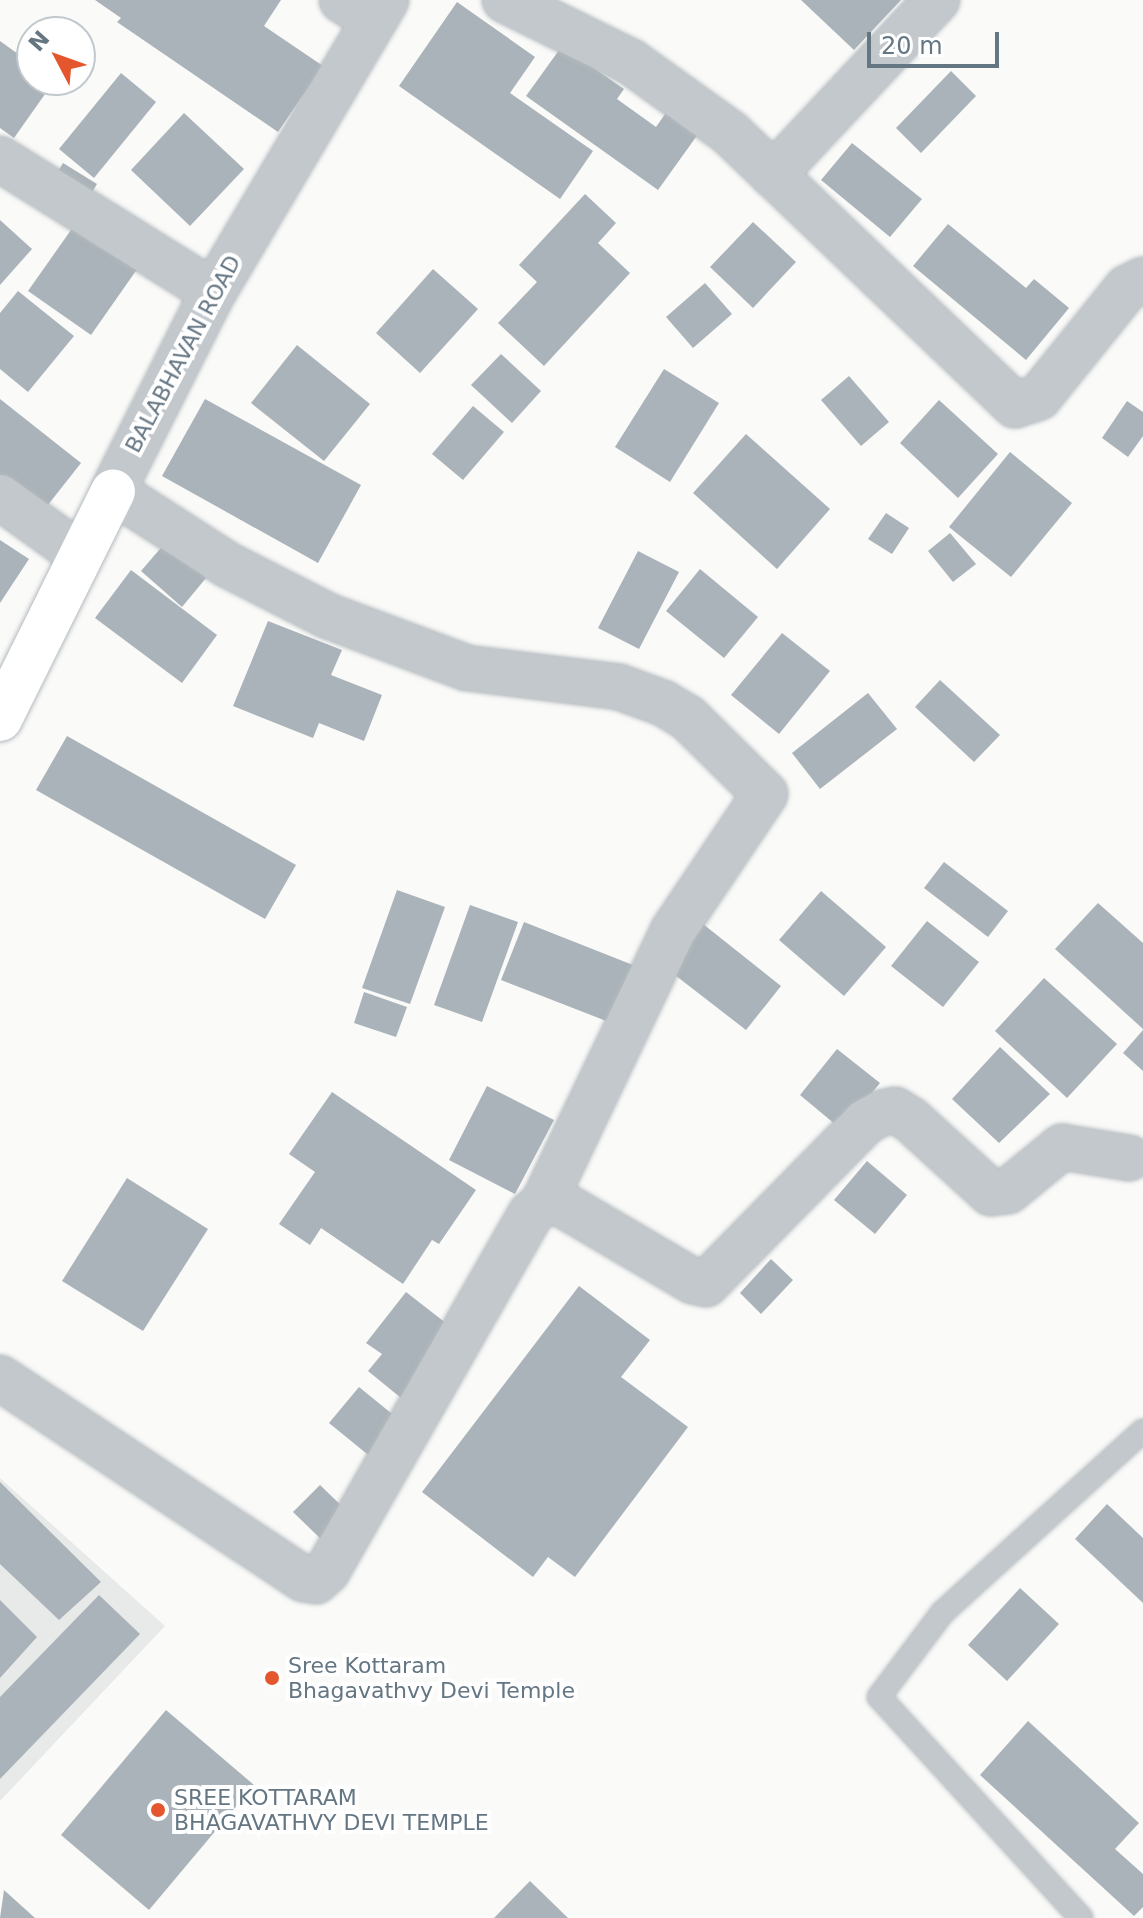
<!DOCTYPE html>
<html>
<head>
<meta charset="utf-8">
<style>
	body { margin:0 }
	#map { position:relative; width:1143px; height:1918px; overflow:hidden; background:#fafaf8; font-family:"DejaVu Sans",sans-serif }
	div>[style] { position:absolute }
	.built>* { inset:0; background:#e8e9e9 }
	.building>* { inset:0; background:#aab3b9 }
	.roads { filter:drop-shadow(0 0 2px #b3babf) drop-shadow(0 0 2px #b3babf) }
	.service>* { height:22px; margin:-11px; padding:0 11px; transform-origin:11px; border-radius:11px; background:#c3c8cc }
	.minor>* { height:44px; margin:-22px; padding:0 22px; transform-origin:22px; border-radius:22px; background:#c3c8cc }
	.secondary>* { height:44px; margin:-22px; padding:0 22px; transform-origin:22px; border-radius:22px; background:#fff }
	.dots>* { width:22px; height:22px; translate:-50% -50%; box-sizing:border-box; border:4px solid #fff; border-radius:50% }
	span { translate:-50% -50%; white-space:nowrap; text-align:center; line-height:1.15; -webkit-text-stroke:8px #fff; paint-order:stroke }
	.street-label { font-size:22px; color:#657683 }
	.poi-label { font-size:22px; color:#657683 }
	.left { translate:0 -50%; text-align:left }
	.north { position:absolute; left:16px; top:16px; width:80px; height:80px; box-sizing:border-box; background:#fff; border:2px solid #c1c8cd; border-radius:50%; rotate:311deg; font-size:22px; font-weight:700; line-height:32px; text-align:center; color:#657683 }
	.north::after { content:''; display:block; margin:auto; width:28px; height:36px; background:#e4572e; clip-path:polygon(50% 0,100% 100%,50% 72%,0 100%) }
	.scale { position:absolute; left:867px; top:32px; width:132px; height:36px; box-sizing:border-box; border:4px solid #657683; border-top:0; padding-left:10px; font-size:24px; line-height:28px; white-space:nowrap; color:#657683; -webkit-text-stroke:6px #fff; paint-order:stroke }
</style>
</head>
<body>
<div id="map">
	<div class="built">
		<i style="clip-path:polygon(0 1478px,165px 1626px,0 1801px)"></i>
	</div>
	<div class="building">
		<i style="clip-path:polygon(95px 0,281px 0,264px 26px,323px 66px,278px 132px,117px 22px,121px 18px)"></i>
		<i style="clip-path:polygon(801px 0,901px 0,854px 50px)"></i>
		<i style="clip-path:polygon(457px 2px,535px 57px,510px 93px,593px 151px,560px 199px,399px 86px)"></i>
		<i style="clip-path:polygon(0 41px,32px 64px,32px 80px,55px 80px,14px 138px,0 128px)"></i>
		<i style="clip-path:polygon(562px 46px,624px 89px,617px 99px,656px 127px,670px 107px,701px 130px,658px 190px,526px 96px)"></i>
		<i style="clip-path:polygon(951px 71px,976px 96px,921px 153px,896px 128px)"></i>
		<i style="clip-path:polygon(121px 73px,156px 102px,94px 178px,59px 149px)"></i>
		<i style="clip-path:polygon(184px 113px,244px 169px,190px 226px,131px 170px)"></i>
		<i style="clip-path:polygon(852px 143px,922px 199px,890px 237px,821px 180px)"></i>
		<i style="clip-path:polygon(63px 163px,97px 184px,91px 194px,57px 173px)"></i>
		<i style="clip-path:polygon(585px 194px,616px 223px,598px 243px,630px 273px,544px 366px,498px 323px,537px 282px,519px 265px)"></i>
		<i style="clip-path:polygon(0 220px,32px 249px,0 285px)"></i>
		<i style="clip-path:polygon(78px 220px,140px 265px,91px 335px,28px 291px)"></i>
		<i style="clip-path:polygon(753px 222px,796px 262px,753px 308px,710px 267px)"></i>
		<i style="clip-path:polygon(948px 224px,1026px 288px,1034px 279px,1069px 308px,1026px 360px,913px 266px)"></i>
		<i style="clip-path:polygon(433px 269px,478px 309px,420px 373px,376px 333px)"></i>
		<i style="clip-path:polygon(705px 283px,732px 314px,693px 348px,666px 317px)"></i>
		<i style="clip-path:polygon(18px 291px,74px 336px,28px 392px,0 369px,0 313px)"></i>
		<i style="clip-path:polygon(297px 345px,370px 404px,324px 461px,251px 403px)"></i>
		<i style="clip-path:polygon(501px 354px,541px 391px,512px 423px,471px 385px)"></i>
		<i style="clip-path:polygon(664px 369px,719px 403px,670px 482px,615px 447px)"></i>
		<i style="clip-path:polygon(849px 376px,889px 422px,861px 446px,821px 400px)"></i>
		<i style="clip-path:polygon(0 399px,81px 463px,40px 515px,0 484px)"></i>
		<i style="clip-path:polygon(205px 399px,361px 485px,318px 563px,162px 476px)"></i>
		<i style="clip-path:polygon(939px 400px,998px 454px,958px 498px,900px 443px)"></i>
		<i style="clip-path:polygon(1127px 401px,1143px 412px,1143px 436px,1128px 457px,1102px 438px)"></i>
		<i style="clip-path:polygon(473px 406px,504px 432px,463px 480px,432px 454px)"></i>
		<i style="clip-path:polygon(746px 434px,830px 509px,777px 569px,693px 493px)"></i>
		<i style="clip-path:polygon(1010px 452px,1072px 503px,1011px 577px,949px 527px)"></i>
		<i style="clip-path:polygon(886px 513px,909px 528px,892px 554px,868px 539px)"></i>
		<i style="clip-path:polygon(950px 533px,976px 564px,953px 582px,928px 551px)"></i>
		<i style="clip-path:polygon(0 540px,29px 559px,0 603px)"></i>
		<i style="clip-path:polygon(165px 543px,206px 578px,182px 607px,141px 571px)"></i>
		<i style="clip-path:polygon(638px 551px,679px 572px,639px 649px,598px 628px)"></i>
		<i style="clip-path:polygon(700px 569px,758px 617px,724px 658px,666px 611px)"></i>
		<i style="clip-path:polygon(131px 570px,217px 635px,182px 683px,95px 618px)"></i>
		<i style="clip-path:polygon(268px 621px,342px 650px,331px 675px,382px 695px,364px 741px,319px 723px,313px 738px,233px 706px)"></i>
		<i style="clip-path:polygon(782px 633px,830px 671px,779px 734px,731px 695px)"></i>
		<i style="clip-path:polygon(940px 680px,1000px 735px,974px 762px,915px 707px)"></i>
		<i style="clip-path:polygon(868px 693px,897px 729px,820px 789px,792px 753px)"></i>
		<i style="clip-path:polygon(67px 736px,296px 865px,265px 919px,36px 790px)"></i>
		<i style="clip-path:polygon(944px 862px,1008px 911px,988px 937px,924px 888px)"></i>
		<i style="clip-path:polygon(397px 890px,445px 907px,410px 1004px,362px 988px)"></i>
		<i style="clip-path:polygon(821px 891px,886px 947px,844px 996px,779px 940px)"></i>
		<i style="clip-path:polygon(1098px 903px,1143px 943px,1143px 1029px,1055px 949px)"></i>
		<i style="clip-path:polygon(470px 905px,518px 922px,482px 1022px,434px 1005px)"></i>
		<i style="clip-path:polygon(698px 920px,781px 986px,746px 1030px,662px 965px)"></i>
		<i style="clip-path:polygon(927px 921px,979px 962px,943px 1007px,891px 966px)"></i>
		<i style="clip-path:polygon(524px 922px,638px 967px,614px 1024px,501px 980px)"></i>
		<i style="clip-path:polygon(1044px 978px,1117px 1044px,1067px 1098px,995px 1031px)"></i>
		<i style="clip-path:polygon(364px 992px,407px 1007px,396px 1037px,354px 1023px)"></i>
		<i style="clip-path:polygon(1143px 1030px,1143px 1071px,1123px 1053px)"></i>
		<i style="clip-path:polygon(1000px 1047px,1050px 1094px,999px 1143px,952px 1099px)"></i>
		<i style="clip-path:polygon(837px 1049px,880px 1083px,842px 1130px,800px 1095px)"></i>
		<i style="clip-path:polygon(487px 1086px,554px 1120px,515px 1194px,449px 1160px)"></i>
		<i style="clip-path:polygon(332px 1092px,476px 1190px,439px 1244px,432px 1240px,403px 1284px,321px 1228px,310px 1245px,279px 1224px,315px 1172px,289px 1154px)"></i>
		<i style="clip-path:polygon(867px 1161px,907px 1195px,875px 1234px,834px 1200px)"></i>
		<i style="clip-path:polygon(127px 1178px,208px 1229px,143px 1331px,62px 1281px)"></i>
		<i style="clip-path:polygon(771px 1259px,793px 1280px,761px 1314px,740px 1293px)"></i>
		<i style="clip-path:polygon(579px 1286px,650px 1340px,621px 1377px,688px 1427px,575px 1577px,548px 1557px,533px 1577px,422px 1492px)"></i>
		<i style="clip-path:polygon(406px 1292px,460px 1334px,406px 1402px,368px 1371px,382px 1354px,366px 1343px)"></i>
		<i style="clip-path:polygon(359px 1387px,402px 1422px,372px 1458px,329px 1423px)"></i>
		<i style="clip-path:polygon(0 1482px,101px 1582px,59px 1620px,0 1564px)"></i>
		<i style="clip-path:polygon(320px 1485px,351px 1515px,325px 1543px,293px 1512px)"></i>
		<i style="clip-path:polygon(1107px 1504px,1143px 1538px,1143px 1603px,1075px 1539px)"></i>
		<i style="clip-path:polygon(1020px 1588px,1059px 1624px,1007px 1681px,968px 1645px)"></i>
		<i style="clip-path:polygon(99px 1595px,140px 1634px,0 1779px,0 1697px)"></i>
		<i style="clip-path:polygon(0 1600px,37px 1637px,0 1678px)"></i>
		<i style="clip-path:polygon(166px 1710px,254px 1785px,149px 1910px,61px 1835px)"></i>
		<i style="clip-path:polygon(1028px 1721px,1139px 1823px,1115px 1849px,1143px 1874px,1143px 1907px,1134px 1916px,980px 1775px)"></i>
		<i style="clip-path:polygon(530px 1881px,568px 1918px,494px 1918px)"></i>
		<i style="clip-path:polygon(4px 1890px,35px 1918px,0 1918px)"></i>
	</div>
	<div class="roads">
		<div class="service">
			<i style="left:1081px;top:1918px;width:299px;rotate:-132.4deg"></i>
			<i style="left:879px;top:1697px;width:105px;rotate:-53.1deg"></i>
			<i style="left:942px;top:1613px;width:271px;rotate:-42.2deg"></i>
		</div>
		<div class="minor">
			<i style="left:342px;top:0;width:38px;rotate:32deg"></i>
			<i style="left:386px;top:0;width:339px;rotate:120.6deg"></i>
			<i style="left:213px;top:292px;width:223px;rotate:116.7deg"></i>
			<i style="left:113px;top:491px;width:137px;rotate:32.8deg"></i>
			<i style="left:228px;top:565px;width:112px;rotate:27deg"></i>
			<i style="left:328px;top:616px;width:148px;rotate:20.5deg"></i>
			<i style="left:467px;top:668px;width:153px;rotate:7.1deg"></i>
			<i style="left:619px;top:687px;width:47px;rotate:20deg"></i>
			<i style="left:663px;top:703px;width:29px;rotate:31deg"></i>
			<i style="left:688px;top:718px;width:108px;rotate:44.6deg"></i>
			<i style="left:765px;top:794px;width:165px;rotate:123.9deg"></i>
			<i style="left:673px;top:931px;width:300px;rotate:115.5deg"></i>
			<i style="left:505px;top:0;width:140px;rotate:26.2deg"></i>
			<i style="left:631px;top:62px;width:122px;rotate:35.6deg"></i>
			<i style="left:730px;top:133px;width:394px;rotate:43.7deg"></i>
			<i style="left:1015px;top:405px;width:25px;rotate:-18deg"></i>
			<i style="left:1039px;top:397px;width:140px;rotate:-51.1deg"></i>
			<i style="left:1127px;top:288px;width:18px;rotate:-27deg"></i>
			<i style="left:0;top:159px;width:251px;rotate:32deg"></i>
			<i style="left:773px;top:175px;width:240px;rotate:-46.9deg"></i>
			<i style="left:0;top:497px;width:97px;rotate:35.8deg"></i>
			<i style="left:0;top:1378px;width:364px;rotate:33.5deg"></i>
			<i style="left:304px;top:1579px;width:12px;rotate:9deg"></i>
			<i style="left:316px;top:1581px;width:15px;rotate:-42deg"></i>
			<i style="left:327px;top:1571px;width:411px;rotate:-60.3deg"></i>
			<i style="left:531px;top:1214px;width:18px;rotate:-43deg"></i>
			<i style="left:544px;top:1202px;width:16px;rotate:4deg"></i>
			<i style="left:560px;top:1203px;width:154px;rotate:30.4deg"></i>
			<i style="left:693px;top:1281px;width:13px;rotate:13deg"></i>
			<i style="left:706px;top:1284px;width:227px;rotate:-45.5deg"></i>
			<i style="left:865px;top:1122px;width:18px;rotate:-29deg"></i>
			<i style="left:881px;top:1113px;width:14px;rotate:-12deg"></i>
			<i style="left:895px;top:1110px;width:19px;rotate:32deg"></i>
			<i style="left:911px;top:1120px;width:108px;rotate:42.4deg"></i>
			<i style="left:991px;top:1193px;width:17px;rotate:-7deg"></i>
			<i style="left:1008px;top:1191px;width:70px;rotate:-39.2deg"></i>
			<i style="left:1062px;top:1147px;width:68px;rotate:9.3deg"></i>
		</div>
		<div class="secondary">
			<i style="left:0;top:719px;width:254px;rotate:-63.6deg"></i>
		</div>
	</div>
	<div class="dots">
		<i style="left:272px;top:1678px;background:#e4572e"></i>
		<i style="left:158px;top:1810px;background:#e4572e"></i>
	</div>
	<div class="street-label">
		<span style="left:183px;top:354px;rotate:-62deg">BALABHAVAN ROAD</span>
	</div>
	<div class="poi-label">
		<span class="left" style="left:288px;top:1678px">Sree Kottaram<br>Bhagavathvy Devi Temple</span>
		<span class="left" style="left:174px;top:1810px">SREE KOTTARAM<br>BHAGAVATHVY DEVI TEMPLE</span>
	</div>
	<div class="north">N</div>
	<div class="scale">20 m</div>
</div>
</body>
</html>
